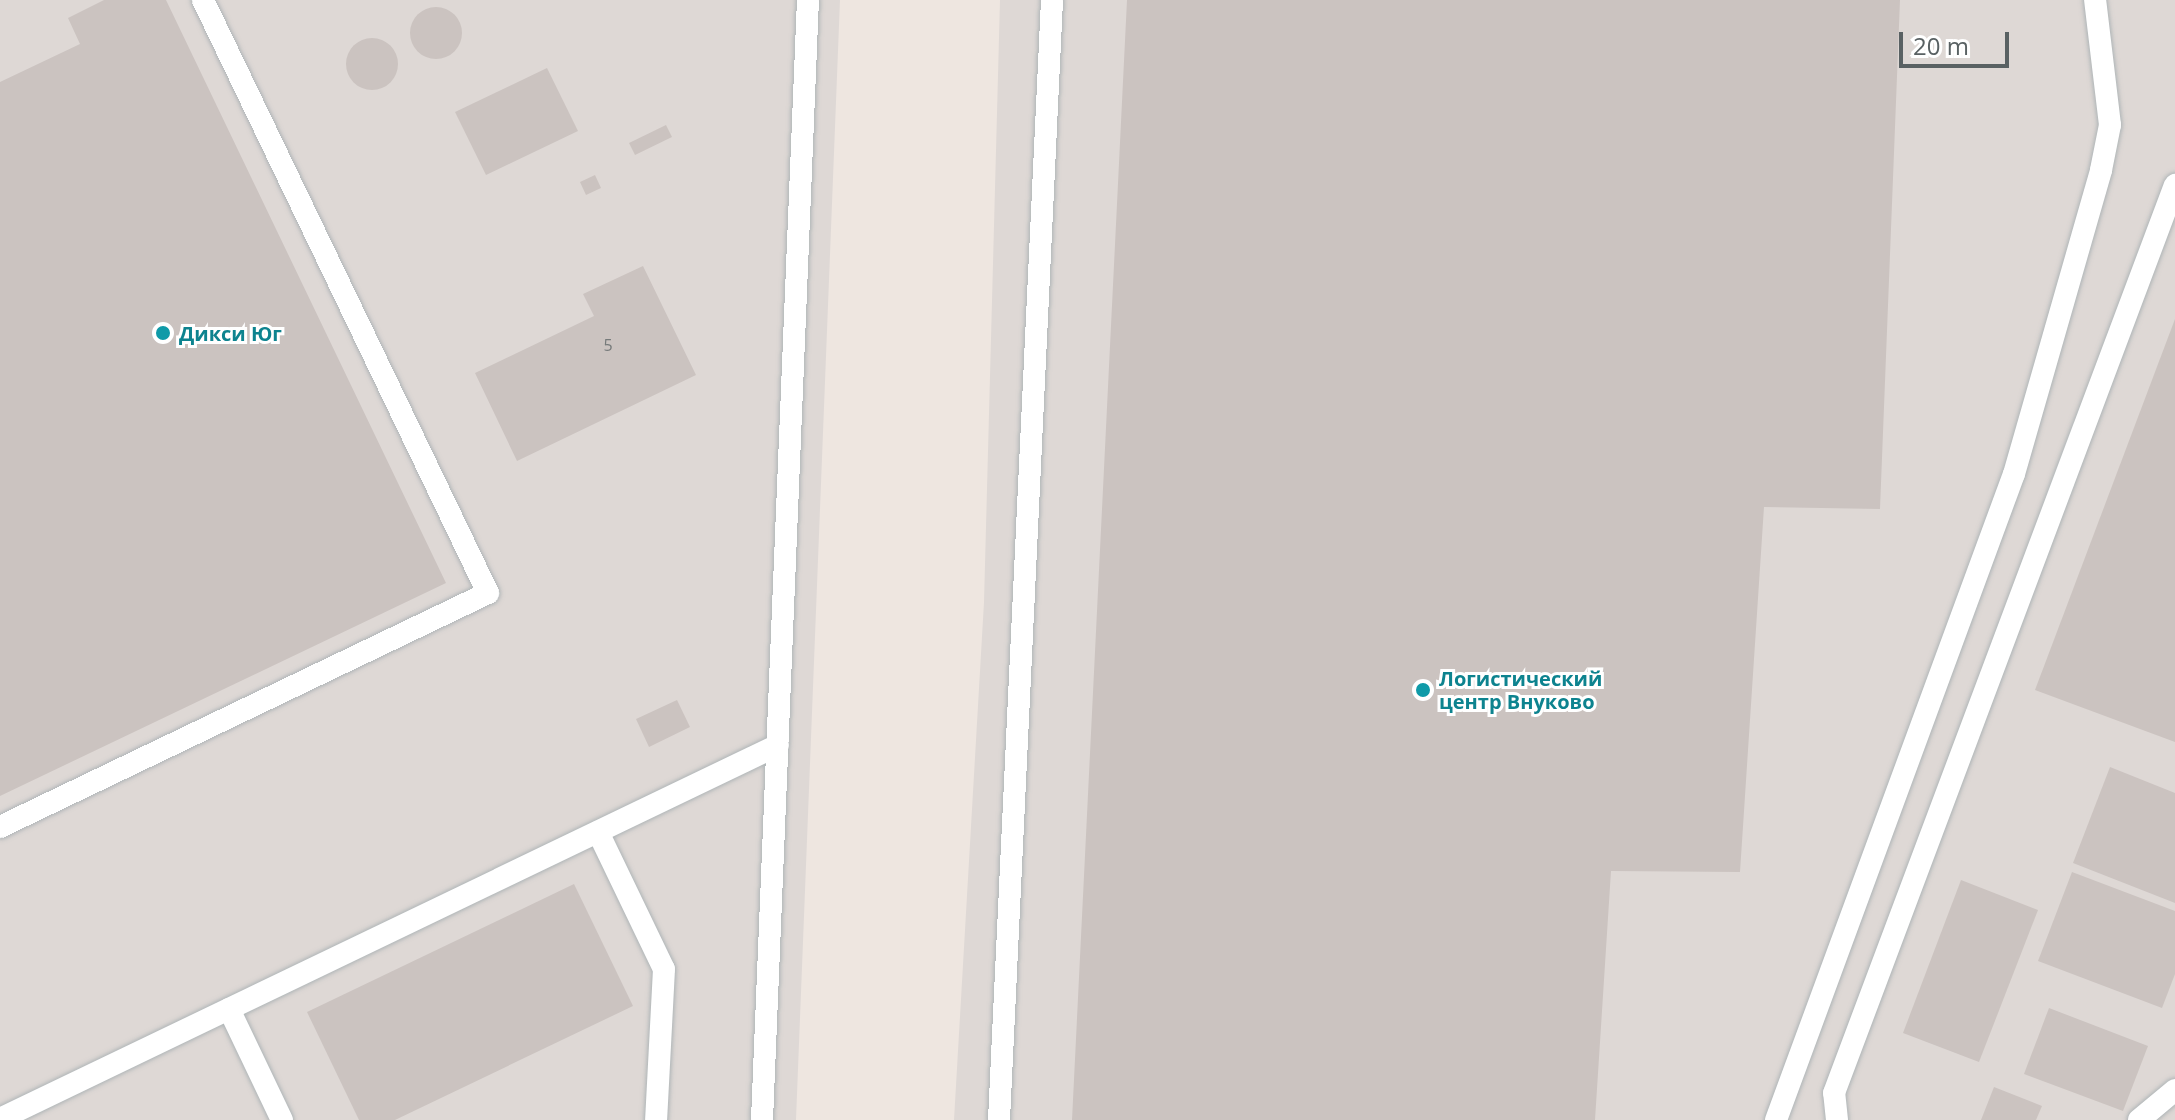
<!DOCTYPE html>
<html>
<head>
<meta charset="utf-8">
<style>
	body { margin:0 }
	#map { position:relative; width:2175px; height:1120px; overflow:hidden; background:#eee6e0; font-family:"Open Sans",sans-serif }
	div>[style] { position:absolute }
	.industrial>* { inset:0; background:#ded8d5 }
	.building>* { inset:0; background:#cbc3c0 }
	.round { border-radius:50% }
	.roads { filter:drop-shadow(0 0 2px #afb5b7) drop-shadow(0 0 2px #afb5b7) }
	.lane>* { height:22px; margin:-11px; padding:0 11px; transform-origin:11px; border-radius:11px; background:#fff }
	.dots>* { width:22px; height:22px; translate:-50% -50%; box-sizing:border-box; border:4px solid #fff; border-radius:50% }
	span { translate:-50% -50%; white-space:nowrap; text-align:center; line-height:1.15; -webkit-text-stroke:6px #fff; paint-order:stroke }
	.number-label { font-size:16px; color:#767a7a }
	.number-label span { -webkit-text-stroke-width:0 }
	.culture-label { font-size:20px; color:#0d838f; font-weight:700 }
	.left { translate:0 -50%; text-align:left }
	.scale { position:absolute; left:1899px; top:32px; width:110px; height:36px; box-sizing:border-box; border:4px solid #596163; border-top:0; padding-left:10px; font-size:24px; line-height:28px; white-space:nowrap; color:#596163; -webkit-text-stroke:6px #fff; paint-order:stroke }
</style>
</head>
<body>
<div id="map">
	<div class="industrial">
		<i style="clip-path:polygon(0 0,840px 0,796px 1120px,0 1120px)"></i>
		<i style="clip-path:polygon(1000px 0,2175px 0,2175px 1120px,954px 1120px,984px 602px)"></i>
	</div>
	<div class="building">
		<i style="clip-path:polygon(104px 0,166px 0,446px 583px,0 796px,0 82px,80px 44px,68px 18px)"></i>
		<i style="clip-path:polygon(1127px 0,1900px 0,1880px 509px,1764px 507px,1740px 872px,1611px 871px,1595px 1120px,1072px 1120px)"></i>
		<i class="round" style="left:410px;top:7px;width:52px;height:52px"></i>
		<i class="round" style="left:346px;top:38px;width:52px;height:52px"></i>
		<i style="clip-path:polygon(547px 68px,578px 131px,486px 175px,455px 112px)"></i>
		<i style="clip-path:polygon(666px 125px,672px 137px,635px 155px,629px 143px)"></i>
		<i style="clip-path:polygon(595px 175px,601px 188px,586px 195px,580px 182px)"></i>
		<i style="clip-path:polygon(643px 266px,696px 375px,517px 461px,475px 373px,594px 316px,583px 294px)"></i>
		<i style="clip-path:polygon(2175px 319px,2175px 742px,2035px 690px)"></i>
		<i style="clip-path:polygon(677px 700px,690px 727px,649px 747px,636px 719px)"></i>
		<i style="clip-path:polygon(2110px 767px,2175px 793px,2175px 903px,2073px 863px)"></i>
		<i style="clip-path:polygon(2072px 872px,2175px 911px,2175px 974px,2162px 1008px,2038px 961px)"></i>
		<i style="clip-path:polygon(1961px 880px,2038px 910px,1979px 1062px,1903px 1033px)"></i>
		<i style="clip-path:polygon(574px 884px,633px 1006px,395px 1120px,359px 1120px,307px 1012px)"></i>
		<i style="clip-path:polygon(2049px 1008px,2148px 1046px,2123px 1111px,2024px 1074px)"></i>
		<i style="clip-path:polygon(1994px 1087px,2042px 1106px,2036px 1120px,1981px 1120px)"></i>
	</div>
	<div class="roads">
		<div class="lane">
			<i style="left:0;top:827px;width:541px;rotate:-25.62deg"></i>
			<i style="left:488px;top:593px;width:658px;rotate:-115.67deg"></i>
			<i style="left:598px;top:832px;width:152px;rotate:64.3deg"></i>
			<i style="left:664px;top:969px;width:151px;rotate:93deg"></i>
			<i style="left:229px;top:1009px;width:123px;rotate:64.5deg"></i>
			<i style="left:0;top:1119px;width:863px;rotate:-25.67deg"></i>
			<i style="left:762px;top:1120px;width:1121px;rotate:-87.65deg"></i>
			<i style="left:999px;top:1120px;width:1121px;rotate:-87.29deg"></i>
			<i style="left:1776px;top:1120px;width:688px;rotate:-69.78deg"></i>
			<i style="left:2014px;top:474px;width:316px;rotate:-74deg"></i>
			<i style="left:2101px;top:170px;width:46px;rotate:-78.7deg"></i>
			<i style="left:2110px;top:125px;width:126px;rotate:-96.8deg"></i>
			<i style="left:1837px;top:1120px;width:27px;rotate:-96deg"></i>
			<i style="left:1834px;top:1093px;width:970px;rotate:-69.42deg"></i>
			<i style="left:2139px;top:1120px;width:47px;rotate:-39.8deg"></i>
		</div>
	</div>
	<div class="dots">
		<i style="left:163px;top:333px;background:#0f9aa8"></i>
		<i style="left:1423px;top:690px;background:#0f9aa8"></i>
	</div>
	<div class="number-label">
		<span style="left:608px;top:345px">5</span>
	</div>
	<div class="culture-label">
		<span class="left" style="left:179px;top:333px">Дикси Юг</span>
		<span class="left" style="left:1439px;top:690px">Логистический<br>центр Внуково</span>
	</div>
	<div class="scale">20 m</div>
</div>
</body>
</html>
